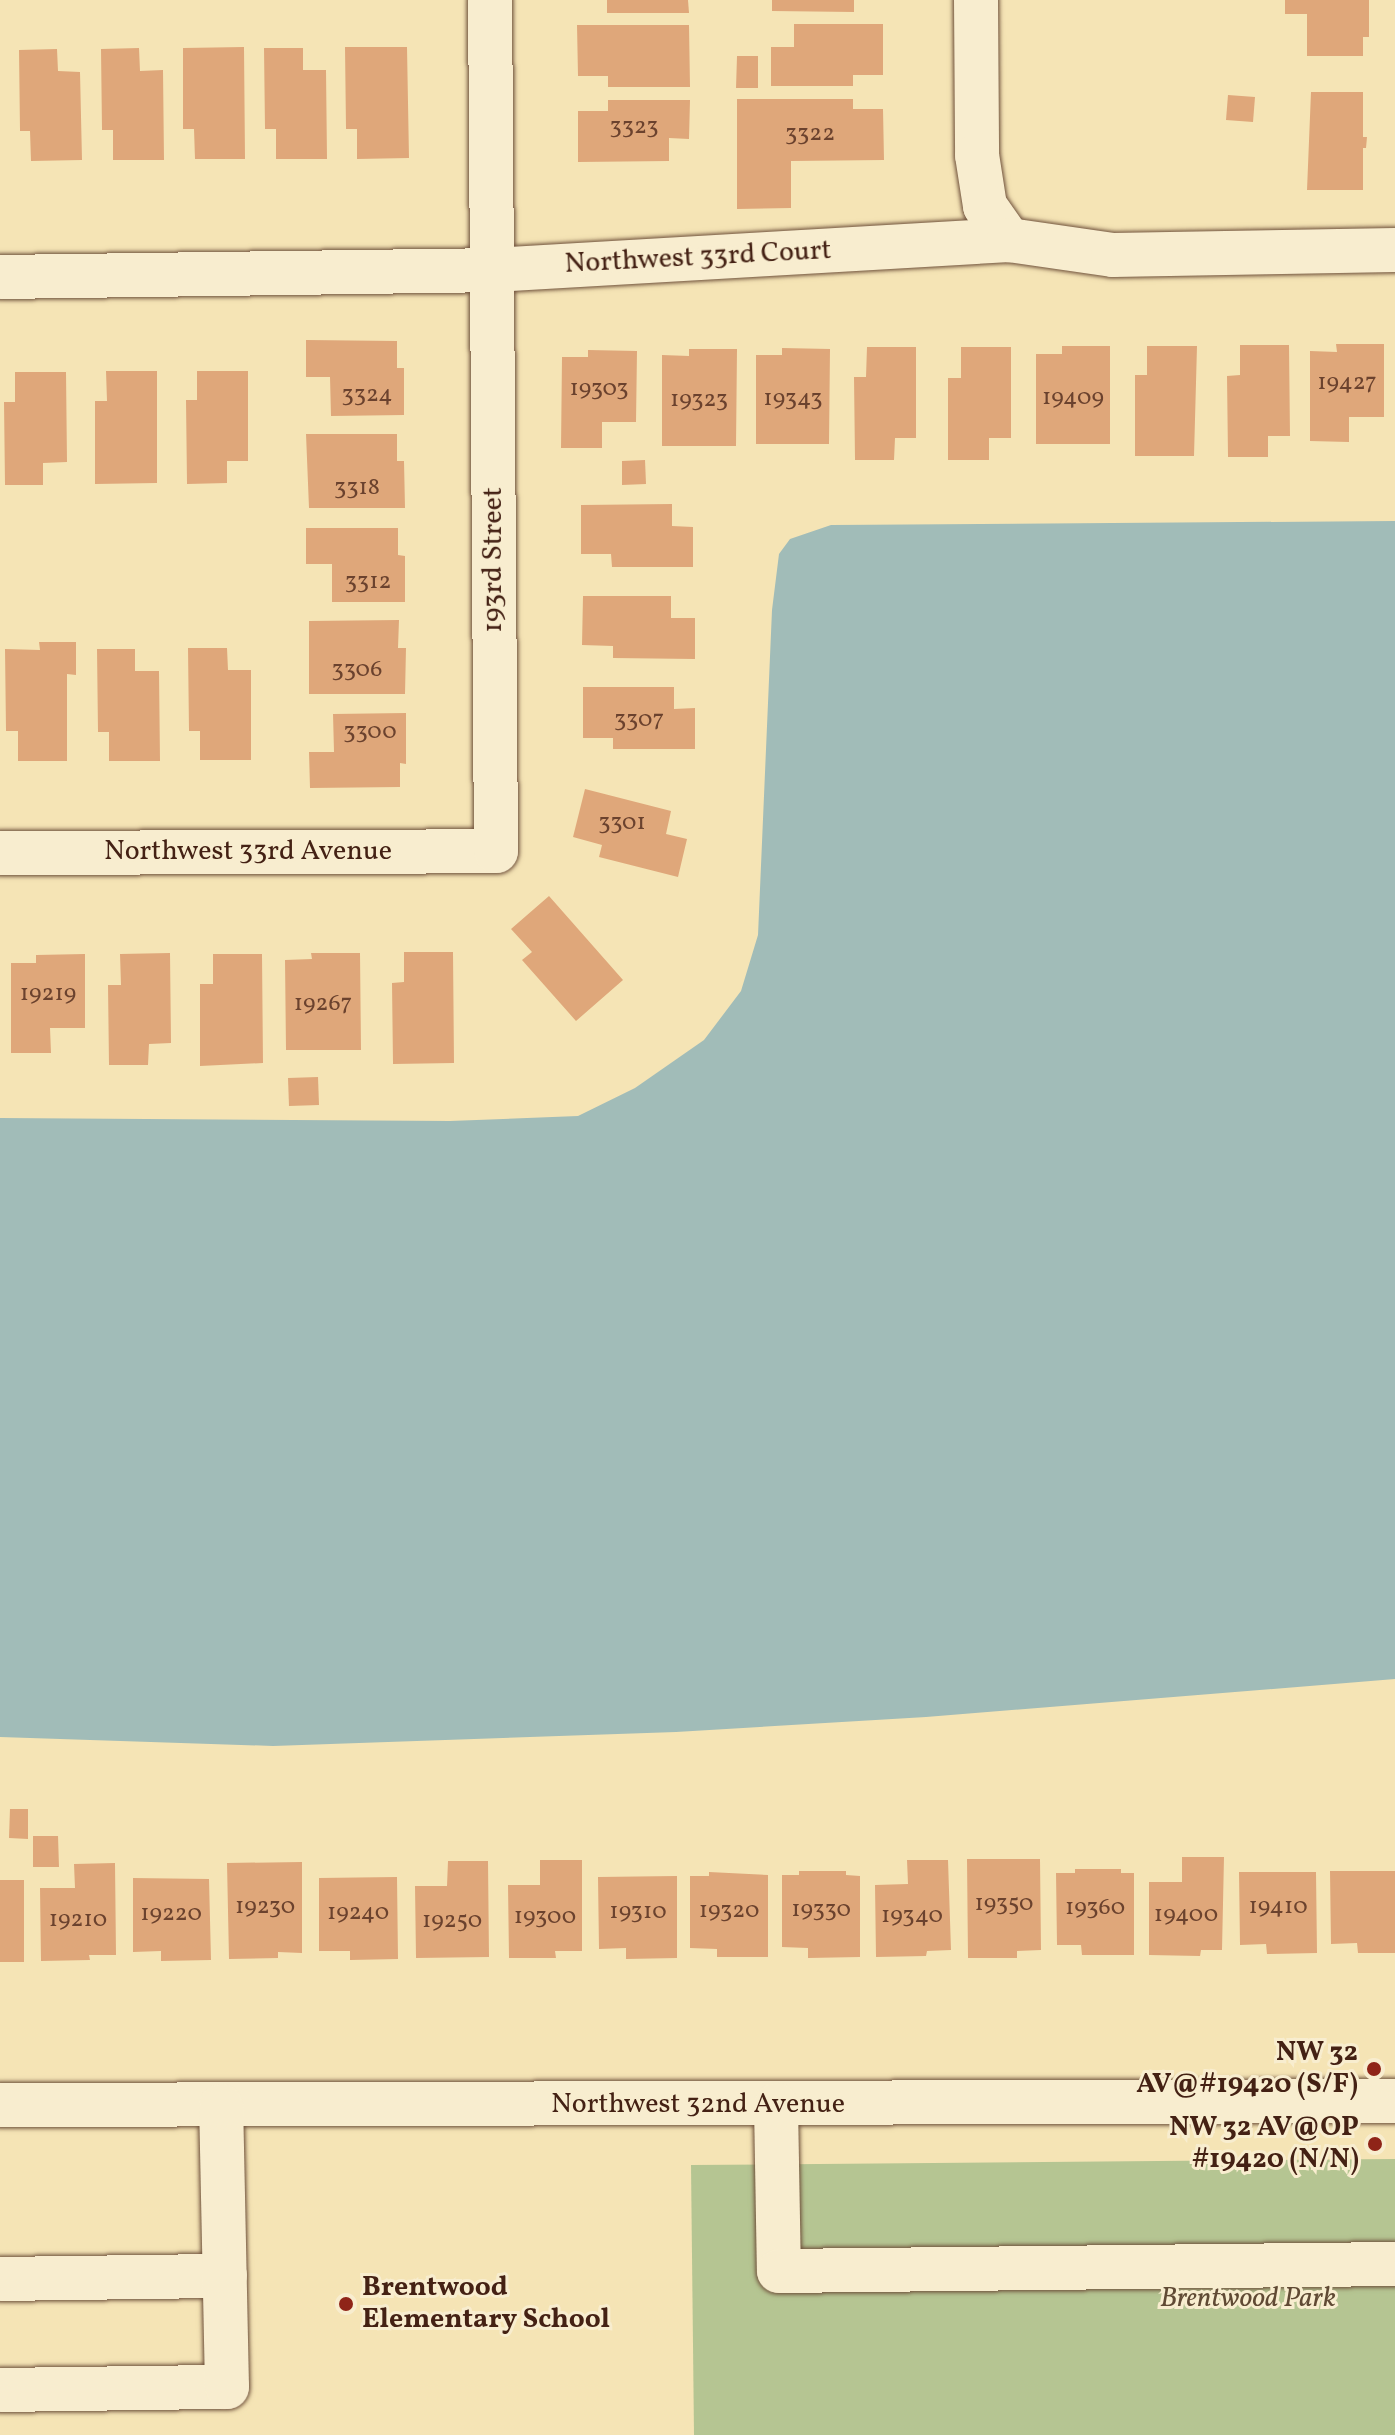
<!DOCTYPE html>
<html>
<head>
<meta charset="utf-8">
<style>
	body { margin:0 }
	#map { position:relative; width:1395px; height:2435px; overflow:hidden; background:#f5e4b5; font-family:Vollkorn,serif }
	div>[style] { position:absolute }
	.green>* { inset:0; background:#b5c592 }
	.water>* { inset:0; background:#a1bcb8 }
	.building>* { inset:0; background:#dfa77a }
	.roads { filter:drop-shadow(0 0 2px #70523c) drop-shadow(0 0 2px #70523c) }
	.minor>* { height:44px; margin:-22px; padding:0 22px; transform-origin:22px; border-radius:22px; background:#f8edcf }
	.dots>* { width:22px; height:22px; translate:-50% -50%; box-sizing:border-box; border:4px solid #f8edcf; border-radius:50% }
	span { translate:-50% -50%; white-space:nowrap; text-align:center; line-height:1.15; -webkit-text-stroke:6px #f8edcf; paint-order:stroke }
	.number-label { font-size:24px; color:#6b422e }
	.number-label span { -webkit-text-stroke-width:0 }
	.street-label { font-size:28px; color:#442114 }
	.poi-label { font-size:28px; color:#442114; font-weight:700 }
	.right { translate:-100% -50%; text-align:right }
	.left { translate:0 -50%; text-align:left }
	.park-label { font-size:28px; color:#604a34; font-style:italic }
</style>
</head>
<body>
<div id="map">
	<div class="green">
		<i style="clip-path:polygon(1395px 2159px,1395px 2435px,694px 2435px,691px 2165px)"></i>
	</div>
	<div class="water">
		<i style="clip-path:polygon(1395px 521px,1395px 1679px,926px 1717px,676px 1732px,273px 1746px,0 1737px,0 1118px,450px 1121px,578px 1116px,635px 1088px,704px 1040px,741px 991px,758px 935px,772px 610px,779px 554px,790px 539px,831px 525px)"></i>
	</div>
	<div class="building">
		<i style="clip-path:polygon(607px 0,688px 0,689px 13px,607px 13px)"></i>
		<i style="clip-path:polygon(772px 0,854px 0,854px 12px,772px 11px)"></i>
		<i style="clip-path:polygon(1285px 0,1369px 0,1369px 37px,1363px 37px,1363px 56px,1307px 56px,1307px 14px,1285px 14px)"></i>
		<i style="clip-path:polygon(794px 24px,883px 24px,883px 75px,853px 75px,853px 86px,771px 86px,771px 47px,794px 47px)"></i>
		<i style="clip-path:polygon(577px 25px,689px 25px,690px 87px,608px 87px,608px 76px,578px 76px)"></i>
		<i style="clip-path:polygon(244px 47px,245px 159px,195px 159px,194px 129px,183px 129px,183px 48px)"></i>
		<i style="clip-path:polygon(345px 47px,407px 47px,409px 158px,357px 159px,357px 129px,346px 129px)"></i>
		<i style="clip-path:polygon(139px 48px,140px 71px,163px 70px,164px 160px,113px 160px,113px 130px,102px 130px,101px 49px)"></i>
		<i style="clip-path:polygon(264px 48px,303px 48px,303px 70px,326px 70px,327px 159px,276px 159px,276px 129px,265px 129px)"></i>
		<i style="clip-path:polygon(57px 49px,58px 71px,80px 72px,82px 160px,31px 161px,30px 131px,20px 131px,19px 50px)"></i>
		<i style="clip-path:polygon(737px 56px,758px 56px,758px 88px,736px 88px)"></i>
		<i style="clip-path:polygon(1311px 92px,1363px 92px,1363px 137px,1367px 137px,1366px 148px,1363px 148px,1363px 190px,1307px 190px)"></i>
		<i style="clip-path:polygon(1228px 95px,1255px 97px,1253px 122px,1226px 120px)"></i>
		<i style="clip-path:polygon(737px 99px,853px 99px,853px 109px,883px 109px,884px 160px,791px 161px,791px 208px,737px 209px)"></i>
		<i style="clip-path:polygon(608px 100px,690px 100px,689px 139px,669px 138px,669px 161px,578px 162px,578px 111px,608px 111px)"></i>
		<i style="clip-path:polygon(306px 340px,397px 341px,397px 368px,404px 368px,404px 415px,331px 416px,330px 377px,306px 377px)"></i>
		<i style="clip-path:polygon(1336px 344px,1384px 344px,1384px 417px,1349px 417px,1349px 442px,1310px 441px,1310px 351px,1337px 352px)"></i>
		<i style="clip-path:polygon(1240px 345px,1289px 345px,1290px 436px,1268px 436px,1268px 457px,1228px 457px,1227px 376px,1240px 375px)"></i>
		<i style="clip-path:polygon(1062px 346px,1110px 346px,1110px 444px,1036px 444px,1036px 354px,1062px 354px)"></i>
		<i style="clip-path:polygon(1147px 346px,1197px 346px,1194px 456px,1135px 456px,1135px 375px,1147px 375px)"></i>
		<i style="clip-path:polygon(867px 347px,916px 347px,916px 438px,895px 438px,894px 460px,855px 460px,854px 377px,866px 377px)"></i>
		<i style="clip-path:polygon(961px 347px,1011px 347px,1011px 438px,989px 438px,989px 460px,948px 460px,948px 378px,961px 378px)"></i>
		<i style="clip-path:polygon(782px 348px,830px 349px,829px 444px,756px 444px,756px 355px,782px 355px)"></i>
		<i style="clip-path:polygon(689px 349px,737px 349px,736px 446px,662px 446px,662px 355px,689px 356px)"></i>
		<i style="clip-path:polygon(588px 350px,637px 351px,636px 422px,602px 422px,602px 448px,561px 448px,562px 357px,588px 357px)"></i>
		<i style="clip-path:polygon(106px 371px,157px 371px,157px 483px,95px 484px,95px 401px,107px 401px)"></i>
		<i style="clip-path:polygon(197px 371px,248px 371px,248px 461px,227px 461px,227px 483px,187px 484px,186px 400px,197px 400px)"></i>
		<i style="clip-path:polygon(15px 372px,66px 372px,67px 462px,43px 463px,43px 485px,5px 485px,4px 402px,15px 402px)"></i>
		<i style="clip-path:polygon(306px 434px,397px 434px,397px 461px,404px 461px,405px 508px,309px 508px)"></i>
		<i style="clip-path:polygon(645px 460px,646px 484px,622px 485px,622px 461px)"></i>
		<i style="clip-path:polygon(672px 504px,672px 526px,693px 527px,693px 567px,612px 567px,611px 554px,581px 554px,581px 505px)"></i>
		<i style="clip-path:polygon(306px 528px,398px 528px,398px 555px,405px 556px,405px 602px,332px 602px,332px 564px,306px 564px)"></i>
		<i style="clip-path:polygon(583px 596px,671px 596px,671px 618px,695px 618px,695px 659px,613px 658px,613px 646px,582px 645px)"></i>
		<i style="clip-path:polygon(399px 620px,398px 648px,406px 648px,405px 694px,309px 694px,309px 621px)"></i>
		<i style="clip-path:polygon(39px 642px,76px 642px,76px 675px,67px 674px,67px 761px,18px 761px,18px 731px,6px 731px,5px 649px,40px 650px)"></i>
		<i style="clip-path:polygon(188px 648px,227px 648px,228px 670px,251px 670px,251px 760px,200px 760px,200px 731px,189px 731px)"></i>
		<i style="clip-path:polygon(97px 649px,135px 649px,135px 671px,159px 671px,160px 761px,109px 761px,109px 732px,98px 732px)"></i>
		<i style="clip-path:polygon(583px 687px,674px 687px,674px 709px,695px 708px,695px 749px,613px 749px,613px 738px,583px 738px)"></i>
		<i style="clip-path:polygon(406px 713px,406px 764px,400px 763px,400px 787px,310px 788px,309px 752px,334px 752px,333px 714px)"></i>
		<i style="clip-path:polygon(585px 789px,671px 811px,666px 834px,687px 839px,678px 877px,599px 857px,602px 845px,573px 837px)"></i>
		<i style="clip-path:polygon(549px 896px,623px 980px,576px 1021px,522px 960px,532px 952px,511px 929px)"></i>
		<i style="clip-path:polygon(404px 952px,453px 952px,454px 1063px,393px 1064px,392px 983px,404px 982px)"></i>
		<i style="clip-path:polygon(170px 953px,171px 1043px,149px 1044px,148px 1065px,109px 1065px,108px 985px,121px 985px,120px 954px)"></i>
		<i style="clip-path:polygon(311px 953px,360px 953px,361px 1050px,286px 1050px,285px 960px,312px 959px)"></i>
		<i style="clip-path:polygon(85px 954px,85px 1028px,50px 1028px,51px 1053px,11px 1053px,11px 963px,36px 963px,36px 955px)"></i>
		<i style="clip-path:polygon(213px 954px,262px 954px,263px 1063px,200px 1066px,200px 984px,213px 984px)"></i>
		<i style="clip-path:polygon(318px 1077px,319px 1105px,289px 1106px,288px 1078px)"></i>
		<i style="clip-path:polygon(10px 1809px,28px 1809px,28px 1839px,9px 1838px)"></i>
		<i style="clip-path:polygon(33px 1836px,58px 1836px,59px 1867px,33px 1867px)"></i>
		<i style="clip-path:polygon(1182px 1857px,1224px 1857px,1222px 1950px,1201px 1950px,1200px 1956px,1149px 1955px,1149px 1882px,1182px 1882px)"></i>
		<i style="clip-path:polygon(967px 1859px,1040px 1859px,1041px 1950px,1017px 1951px,1017px 1958px,968px 1958px)"></i>
		<i style="clip-path:polygon(540px 1860px,582px 1860px,582px 1951px,555px 1951px,556px 1958px,509px 1958px,508px 1885px,540px 1885px)"></i>
		<i style="clip-path:polygon(907px 1860px,948px 1860px,951px 1950px,927px 1951px,926px 1956px,876px 1957px,875px 1885px,908px 1884px)"></i>
		<i style="clip-path:polygon(448px 1861px,488px 1861px,489px 1957px,416px 1958px,415px 1886px,447px 1886px)"></i>
		<i style="clip-path:polygon(302px 1862px,302px 1953px,278px 1952px,278px 1958px,229px 1959px,227px 1863px)"></i>
		<i style="clip-path:polygon(115px 1863px,116px 1955px,89px 1955px,90px 1960px,41px 1961px,40px 1888px,75px 1888px,74px 1864px)"></i>
		<i style="clip-path:polygon(1075px 1869px,1121px 1869px,1121px 1873px,1134px 1873px,1134px 1955px,1082px 1955px,1081px 1945px,1057px 1945px,1056px 1873px,1075px 1873px)"></i>
		<i style="clip-path:polygon(799px 1871px,846px 1871px,846px 1875px,860px 1876px,860px 1957px,808px 1958px,808px 1948px,782px 1947px,782px 1875px,799px 1875px)"></i>
		<i style="clip-path:polygon(1330px 1871px,1395px 1871px,1395px 1953px,1358px 1953px,1357px 1943px,1331px 1944px)"></i>
		<i style="clip-path:polygon(709px 1872px,768px 1875px,768px 1957px,717px 1957px,717px 1949px,690px 1948px,690px 1876px,709px 1876px)"></i>
		<i style="clip-path:polygon(1239px 1872px,1316px 1872px,1317px 1953px,1267px 1954px,1266px 1944px,1240px 1945px)"></i>
		<i style="clip-path:polygon(677px 1876px,677px 1958px,626px 1959px,626px 1948px,599px 1949px,598px 1877px)"></i>
		<i style="clip-path:polygon(397px 1877px,398px 1959px,350px 1960px,350px 1951px,319px 1951px,319px 1878px)"></i>
		<i style="clip-path:polygon(133px 1878px,209px 1879px,211px 1960px,161px 1961px,161px 1951px,133px 1952px)"></i>
		<i style="clip-path:polygon(0 1880px,24px 1880px,24px 1962px,0 1962px)"></i>
	</div>
	<div class="roads">
		<div class="minor">
			<i style="left:976px;top:0;width:155px;rotate:89.6deg"></i>
			<i style="left:977px;top:155px;width:52px;rotate:81.1deg"></i>
			<i style="left:985px;top:206px;width:42px;rotate:54.8deg"></i>
			<i style="left:0;top:277px;width:493px;rotate:-0.8deg"></i>
			<i style="left:493px;top:270px;width:517px;rotate:-3.33deg"></i>
			<i style="left:1009px;top:240px;width:105px;rotate:8.2deg"></i>
			<i style="left:1113px;top:255px;width:282px;rotate:-1deg"></i>
			<i style="left:0;top:853px;width:496px;rotate:-0.2deg"></i>
			<i style="left:496px;top:851px;width:851px;rotate:-90.4deg"></i>
			<i style="left:0;top:2105px;width:1395px;rotate:-0.16deg"></i>
			<i style="left:776px;top:2105px;width:166px;rotate:89deg"></i>
			<i style="left:779px;top:2271px;width:616px;rotate:-0.65deg"></i>
			<i style="left:0;top:2279px;width:225px;rotate:-0.8deg"></i>
			<i style="left:0;top:2390px;width:227px;rotate:-0.8deg"></i>
			<i style="left:227px;top:2387px;width:281px;rotate:-91.2deg"></i>
		</div>
	</div>
	<div class="dots">
		<i style="left:1374px;top:2069px;background:#8f2418"></i>
		<i style="left:1375px;top:2144px;background:#8f2418"></i>
		<i style="left:346px;top:2304px;background:#8f2418"></i>
	</div>
	<div class="number-label">
		<span style="left:634px;top:128px">3323</span>
		<span style="left:810px;top:135px">3322</span>
		<span style="left:1347px;top:384px">19427</span>
		<span style="left:599px;top:390px">19303</span>
		<span style="left:367px;top:396px">3324</span>
		<span style="left:1073px;top:399px">19409</span>
		<span style="left:793px;top:400px">19343</span>
		<span style="left:699px;top:401px">19323</span>
		<span style="left:357px;top:489px">3318</span>
		<span style="left:368px;top:583px">3312</span>
		<span style="left:357px;top:671px">3306</span>
		<span style="left:639px;top:721px">3307</span>
		<span style="left:370px;top:733px">3300</span>
		<span style="left:622px;top:824px">3301</span>
		<span style="left:48px;top:995px">19219</span>
		<span style="left:323px;top:1005px">19267</span>
		<span style="left:1004px;top:1905px">19350</span>
		<span style="left:265px;top:1908px">19230</span>
		<span style="left:1278px;top:1908px">19410</span>
		<span style="left:1095px;top:1909px">19360</span>
		<span style="left:821px;top:1911px">19330</span>
		<span style="left:729px;top:1912px">19320</span>
		<span style="left:638px;top:1913px">19310</span>
		<span style="left:358px;top:1914px">19240</span>
		<span style="left:171px;top:1915px">19220</span>
		<span style="left:1186px;top:1916px">19400</span>
		<span style="left:912px;top:1917px">19340</span>
		<span style="left:545px;top:1918px">19300</span>
		<span style="left:78px;top:1921px">19210</span>
		<span style="left:452px;top:1922px">19250</span>
	</div>
	<div class="street-label">
		<span style="left:698px;top:258px;rotate:-3deg">Northwest 33rd Court</span>
		<span style="left:494px;top:560px;rotate:-90deg">193rd Street</span>
		<span style="left:248px;top:852px">Northwest 33rd Avenue</span>
		<span style="left:698px;top:2105px">Northwest 32nd Avenue</span>
	</div>
	<div class="poi-label">
		<span class="right" style="left:1358px;top:2069px">NW 32<br>AV@#19420 (S/F)</span>
		<span class="right" style="left:1359px;top:2144px">NW 32 AV@OP<br>#19420 (N/N)</span>
		<span class="left" style="left:362px;top:2304px">Brentwood<br>Elementary School</span>
	</div>
	<div class="park-label">
		<span style="left:1248px;top:2299px">Brentwood Park</span>
	</div>
</div>
</body>
</html>
